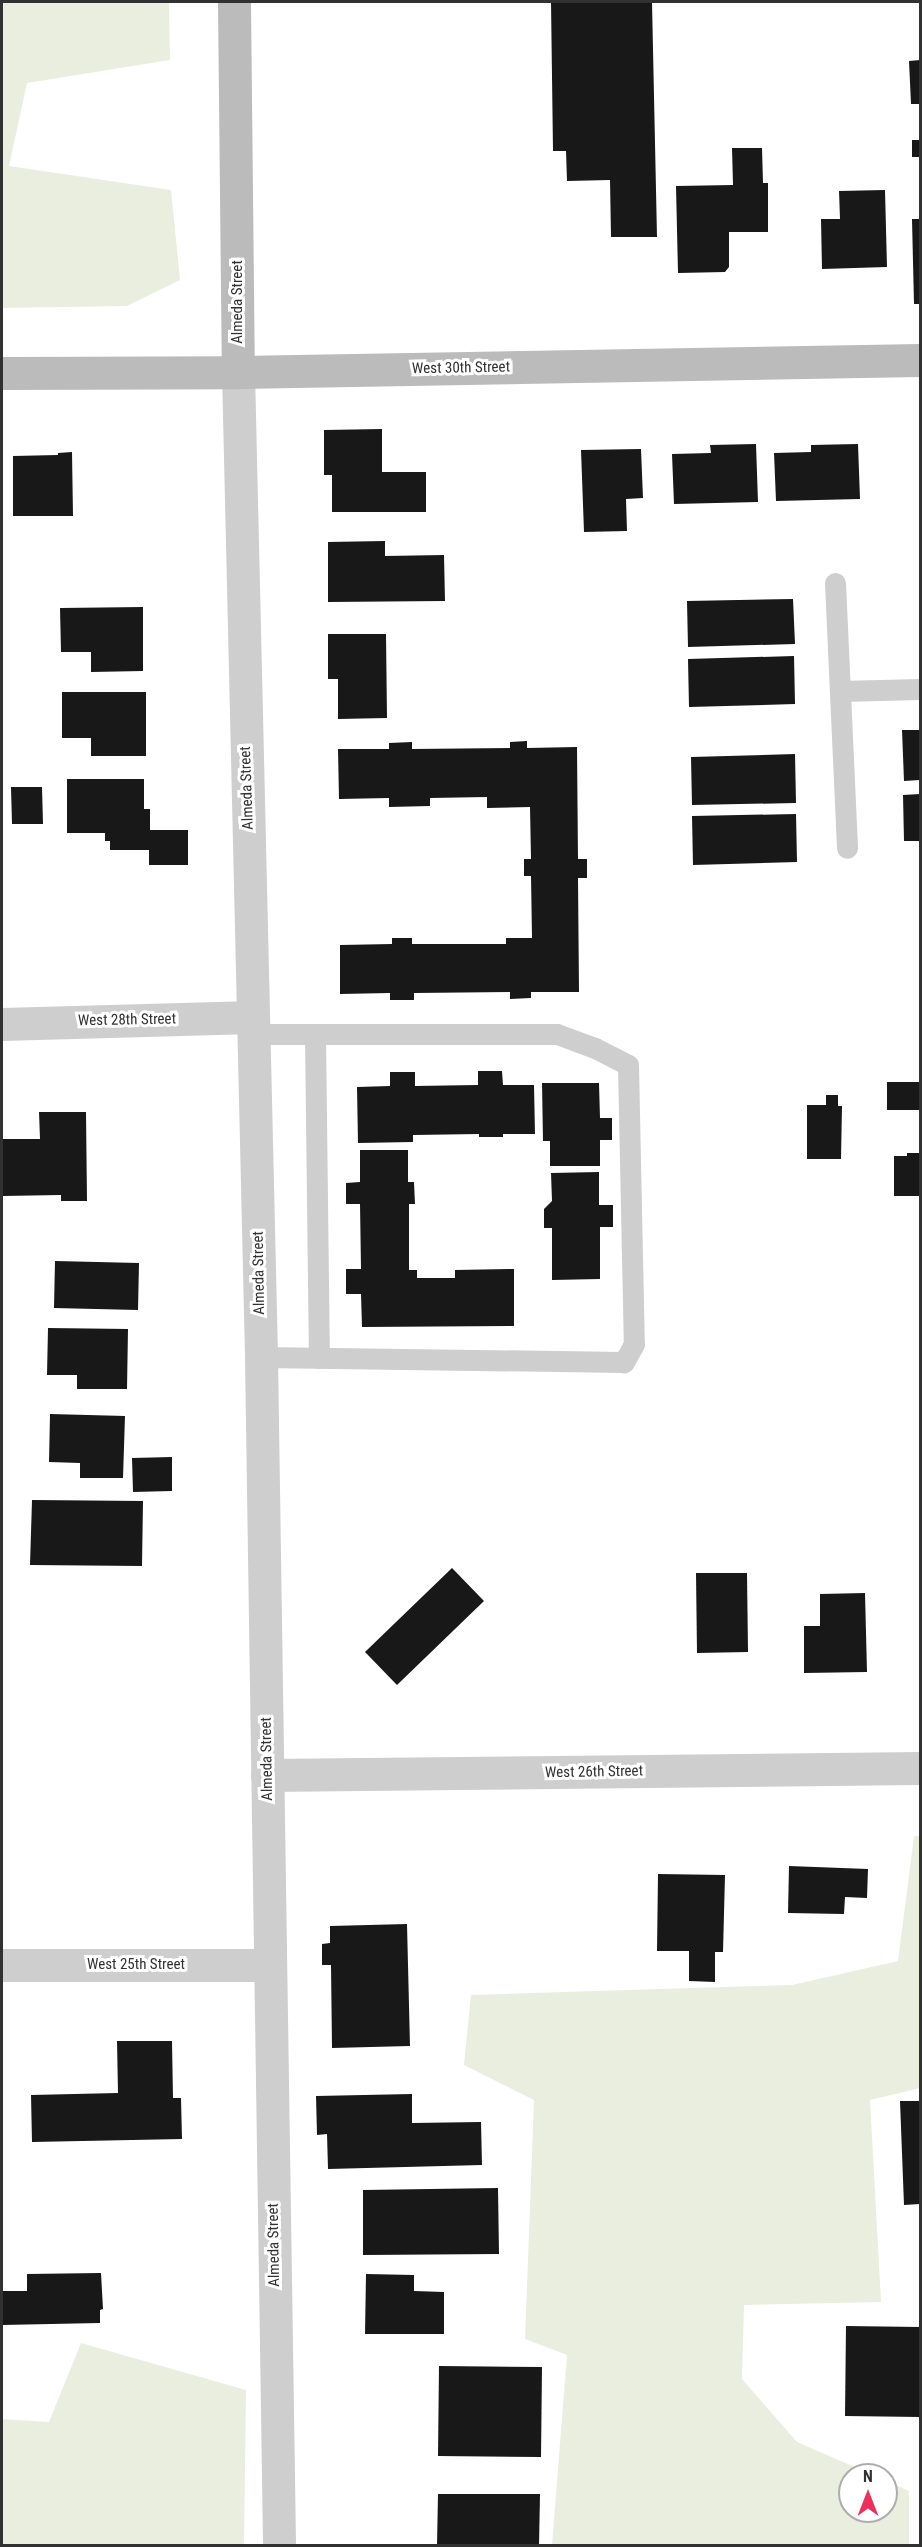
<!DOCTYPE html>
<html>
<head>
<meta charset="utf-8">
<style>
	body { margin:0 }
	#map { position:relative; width:922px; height:2547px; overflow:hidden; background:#fff; font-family:"Roboto Condensed",sans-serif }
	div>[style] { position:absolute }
	.green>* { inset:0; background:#eaeedf }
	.building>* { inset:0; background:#181818 }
	.lane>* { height:21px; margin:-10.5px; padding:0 10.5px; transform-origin:10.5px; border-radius:10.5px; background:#cecece }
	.street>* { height:33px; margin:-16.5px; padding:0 16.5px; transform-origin:16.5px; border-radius:16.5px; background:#cecece }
	.secondary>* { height:33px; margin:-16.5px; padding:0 16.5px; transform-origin:16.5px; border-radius:16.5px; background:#bbb }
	span { translate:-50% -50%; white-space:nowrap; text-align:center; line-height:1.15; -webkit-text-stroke:6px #fff; paint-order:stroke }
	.street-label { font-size:15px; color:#313131 }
	.frame { position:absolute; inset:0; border:3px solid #313131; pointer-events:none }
	.north { position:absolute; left:838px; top:2463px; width:60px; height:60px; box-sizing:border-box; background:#fff; border:2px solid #adadad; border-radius:50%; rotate:0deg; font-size:16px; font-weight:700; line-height:24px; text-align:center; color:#313131 }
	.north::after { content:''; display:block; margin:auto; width:21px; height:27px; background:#eb305d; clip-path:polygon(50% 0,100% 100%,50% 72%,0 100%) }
</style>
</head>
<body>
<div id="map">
	<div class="green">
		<i style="clip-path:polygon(2px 2px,169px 2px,170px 60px,27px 83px,9px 166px,171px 190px,180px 280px,127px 306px,2px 308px)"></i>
		<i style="clip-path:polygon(914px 1836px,920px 1836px,920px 2088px,870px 2100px,881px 2302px,744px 2305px,742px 2379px,797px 2442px,873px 2475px,850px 2475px,850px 2511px,886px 2511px,886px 2481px,909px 2491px,909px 2545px,552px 2545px,567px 2355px,525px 2339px,534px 2100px,464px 2065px,471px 1995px,792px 1985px,898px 1961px)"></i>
		<i style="clip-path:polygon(81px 2343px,246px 2390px,244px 2545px,2px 2545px,2px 2419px,49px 2422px)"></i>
	</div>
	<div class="building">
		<i style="clip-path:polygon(551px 2px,652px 2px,657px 237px,611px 237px,610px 180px,567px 181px,566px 151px,553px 151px)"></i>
		<i style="clip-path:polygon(920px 60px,920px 104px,911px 104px,909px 61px)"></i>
		<i style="clip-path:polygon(912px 140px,920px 140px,920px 157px,912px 157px)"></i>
		<i style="clip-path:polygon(732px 148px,762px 148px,763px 183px,768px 183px,768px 232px,729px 232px,729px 267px,725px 272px,678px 273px,676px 186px,733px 185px)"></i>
		<i style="clip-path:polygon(885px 190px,887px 267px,822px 269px,821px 219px,840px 219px,839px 191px)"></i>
		<i style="clip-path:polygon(912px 219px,920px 219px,920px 304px,914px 304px)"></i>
		<i style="clip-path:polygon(382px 429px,382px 472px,426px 472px,426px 512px,332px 512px,332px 475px,324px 475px,324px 430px)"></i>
		<i style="clip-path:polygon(756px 444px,758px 502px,674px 504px,672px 454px,711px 453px,710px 445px)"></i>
		<i style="clip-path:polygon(858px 444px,860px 499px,776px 501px,774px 453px,811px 452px,811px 445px)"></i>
		<i style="clip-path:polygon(641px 449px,643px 498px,626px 499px,627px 531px,584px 532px,581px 450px)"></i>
		<i style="clip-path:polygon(72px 452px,73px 516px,13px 516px,13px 456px,58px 455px,58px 453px)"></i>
		<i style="clip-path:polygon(385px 541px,385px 556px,444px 555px,445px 601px,328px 602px,328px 542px)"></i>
		<i style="clip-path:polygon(793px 599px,795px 644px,688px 647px,687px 601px)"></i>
		<i style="clip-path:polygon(143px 607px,143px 671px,91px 672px,91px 652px,61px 652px,60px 608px)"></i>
		<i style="clip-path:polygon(328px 634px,386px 634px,387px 718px,338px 719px,338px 679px,328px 679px)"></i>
		<i style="clip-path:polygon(794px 656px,795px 704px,689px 707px,688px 659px)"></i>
		<i style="clip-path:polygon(62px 692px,146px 692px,146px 756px,91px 756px,91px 738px,62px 738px)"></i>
		<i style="clip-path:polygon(902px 730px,920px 730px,920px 780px,904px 781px)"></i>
		<i style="clip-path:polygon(527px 741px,527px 748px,577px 747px,578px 859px,587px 859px,587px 878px,578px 878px,579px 992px,531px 992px,531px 998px,510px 999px,510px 992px,414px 993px,414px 1000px,390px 1000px,390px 993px,340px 994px,340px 945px,392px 944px,392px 938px,412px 938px,412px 944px,506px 944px,506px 938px,532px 938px,531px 876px,524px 876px,524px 859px,531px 859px,530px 807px,487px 808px,487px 797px,430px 798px,430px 806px,389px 807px,389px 798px,339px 799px,338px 749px,389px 749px,389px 743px,412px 742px,412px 749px,510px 748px,510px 742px)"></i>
		<i style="clip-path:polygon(795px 754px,796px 803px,692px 805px,691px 757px)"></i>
		<i style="clip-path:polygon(67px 779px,144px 779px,144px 809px,150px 809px,150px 830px,188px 830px,188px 865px,149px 865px,149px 850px,110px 850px,110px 841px,105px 841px,105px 833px,67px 833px)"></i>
		<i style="clip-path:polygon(11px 787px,42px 787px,43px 824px,12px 824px)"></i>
		<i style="clip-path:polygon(920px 794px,920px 841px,904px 841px,903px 795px)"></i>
		<i style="clip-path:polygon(796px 814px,797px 862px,693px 865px,692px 816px)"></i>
		<i style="clip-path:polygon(478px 1071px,502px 1071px,503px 1085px,534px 1085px,535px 1134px,503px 1134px,503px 1137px,479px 1137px,479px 1134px,413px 1135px,413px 1142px,358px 1143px,357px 1087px,390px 1086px,390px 1072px,415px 1072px,415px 1086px,478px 1085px)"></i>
		<i style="clip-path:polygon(887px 1082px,920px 1082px,920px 1110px,887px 1110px)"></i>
		<i style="clip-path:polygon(542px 1083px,599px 1083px,600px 1118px,612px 1118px,612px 1140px,600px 1140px,600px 1166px,550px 1166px,550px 1141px,543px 1141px)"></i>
		<i style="clip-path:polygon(826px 1095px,838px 1095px,838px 1106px,842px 1106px,841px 1159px,807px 1159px,807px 1105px,826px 1105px)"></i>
		<i style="clip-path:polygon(39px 1112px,86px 1112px,87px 1201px,61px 1201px,61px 1195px,2px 1196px,2px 1139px,40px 1139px)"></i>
		<i style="clip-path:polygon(360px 1150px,408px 1150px,408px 1182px,414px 1182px,415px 1204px,409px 1204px,409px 1270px,417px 1270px,417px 1278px,455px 1278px,455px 1270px,514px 1269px,514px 1326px,362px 1327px,361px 1294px,346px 1294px,346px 1269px,361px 1269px,360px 1204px,346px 1204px,346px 1183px,360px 1182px)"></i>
		<i style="clip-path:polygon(907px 1153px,920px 1153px,920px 1196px,894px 1196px,894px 1156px,907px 1156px)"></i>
		<i style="clip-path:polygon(599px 1172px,599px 1205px,613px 1205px,613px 1227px,600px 1227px,600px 1279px,552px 1280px,552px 1228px,544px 1228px,544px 1209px,552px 1201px,551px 1173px)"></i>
		<i style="clip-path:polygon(55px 1261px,139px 1263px,138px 1310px,54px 1308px)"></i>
		<i style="clip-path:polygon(48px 1328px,128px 1329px,127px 1389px,77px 1389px,77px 1375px,47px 1375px)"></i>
		<i style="clip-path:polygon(50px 1414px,125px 1416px,123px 1478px,80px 1478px,80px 1463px,49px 1462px)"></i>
		<i style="clip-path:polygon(172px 1457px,172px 1491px,133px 1492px,132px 1458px)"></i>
		<i style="clip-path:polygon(32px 1500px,143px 1501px,142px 1566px,30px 1565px)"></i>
		<i style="clip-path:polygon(452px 1568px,484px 1601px,397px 1685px,365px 1652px)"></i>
		<i style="clip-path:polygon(696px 1573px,747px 1573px,748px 1652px,697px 1653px)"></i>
		<i style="clip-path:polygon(865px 1593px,867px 1672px,804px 1673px,804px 1626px,820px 1626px,820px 1594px)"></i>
		<i style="clip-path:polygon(789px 1866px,868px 1869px,867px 1898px,845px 1897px,844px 1914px,788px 1913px)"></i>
		<i style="clip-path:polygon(658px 1874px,725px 1875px,723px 1952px,715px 1952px,715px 1982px,689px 1981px,689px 1951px,657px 1951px)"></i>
		<i style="clip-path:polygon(407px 1924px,410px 2046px,332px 2048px,331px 1965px,322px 1965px,322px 1944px,330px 1943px,330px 1926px)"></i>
		<i style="clip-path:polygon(117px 2041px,172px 2041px,173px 2098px,181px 2098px,182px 2139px,32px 2142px,31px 2095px,118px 2093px)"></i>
		<i style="clip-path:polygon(412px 2094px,412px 2123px,481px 2122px,482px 2165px,328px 2169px,327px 2134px,317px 2135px,316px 2096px)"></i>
		<i style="clip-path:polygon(900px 2101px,920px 2101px,920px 2204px,904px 2205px)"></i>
		<i style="clip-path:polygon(498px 2188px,499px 2254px,363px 2255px,363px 2190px)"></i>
		<i style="clip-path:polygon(101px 2273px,103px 2309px,100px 2310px,100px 2323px,2px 2325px,2px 2291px,27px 2291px,27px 2274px)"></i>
		<i style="clip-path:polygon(366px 2274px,414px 2275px,414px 2291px,444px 2292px,444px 2334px,365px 2334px)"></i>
		<i style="clip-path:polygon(846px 2326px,920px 2327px,920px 2417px,845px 2416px)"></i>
		<i style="clip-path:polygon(439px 2366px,542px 2367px,541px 2457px,438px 2456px)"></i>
		<i style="clip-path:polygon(438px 2494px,540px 2494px,539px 2546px,437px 2546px)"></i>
	</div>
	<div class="lane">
		<i style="left:835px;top:583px;width:265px;rotate:87.4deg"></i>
		<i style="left:840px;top:691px;width:80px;rotate:-1.4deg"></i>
		<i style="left:253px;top:1034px;width:304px"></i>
		<i style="left:557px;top:1034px;width:40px;rotate:20.2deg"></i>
		<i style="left:595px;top:1048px;width:37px;rotate:27deg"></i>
		<i style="left:628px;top:1065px;width:279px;rotate:88.8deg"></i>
		<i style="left:634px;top:1344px;width:21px;rotate:119deg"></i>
		<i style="left:624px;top:1362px;width:363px;rotate:-179.2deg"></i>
		<i style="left:315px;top:1036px;width:322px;rotate:89.3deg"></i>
	</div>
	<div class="street">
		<i style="left:238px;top:372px;width:985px;rotate:88.66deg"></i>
		<i style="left:261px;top:1357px;width:1189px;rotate:89.13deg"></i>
		<i style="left:2px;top:1024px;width:251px;rotate:-1.6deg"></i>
		<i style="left:267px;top:1775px;width:653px;rotate:-0.61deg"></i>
		<i style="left:2px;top:1965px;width:268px"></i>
	</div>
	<div class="secondary">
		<i style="left:234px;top:2px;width:370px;rotate:89.4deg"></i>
		<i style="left:2px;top:373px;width:236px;rotate:-0.2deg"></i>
		<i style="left:238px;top:372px;width:682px;rotate:-1.01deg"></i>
	</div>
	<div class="street-label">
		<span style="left:238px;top:302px;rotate:-90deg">Almeda Street</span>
		<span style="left:461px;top:368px;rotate:-1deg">West 30th Street</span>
		<span style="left:247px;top:788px;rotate:-92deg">Almeda Street</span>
		<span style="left:127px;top:1020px;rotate:-1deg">West 28th Street</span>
		<span style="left:259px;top:1273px;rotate:-91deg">Almeda Street</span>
		<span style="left:267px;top:1759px;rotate:-91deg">Almeda Street</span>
		<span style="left:594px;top:1772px;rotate:-1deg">West 26th Street</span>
		<span style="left:136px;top:1965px">West 25th Street</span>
		<span style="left:274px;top:2245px;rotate:-91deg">Almeda Street</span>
	</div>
	<div class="frame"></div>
	<div class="north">N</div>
</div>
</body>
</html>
